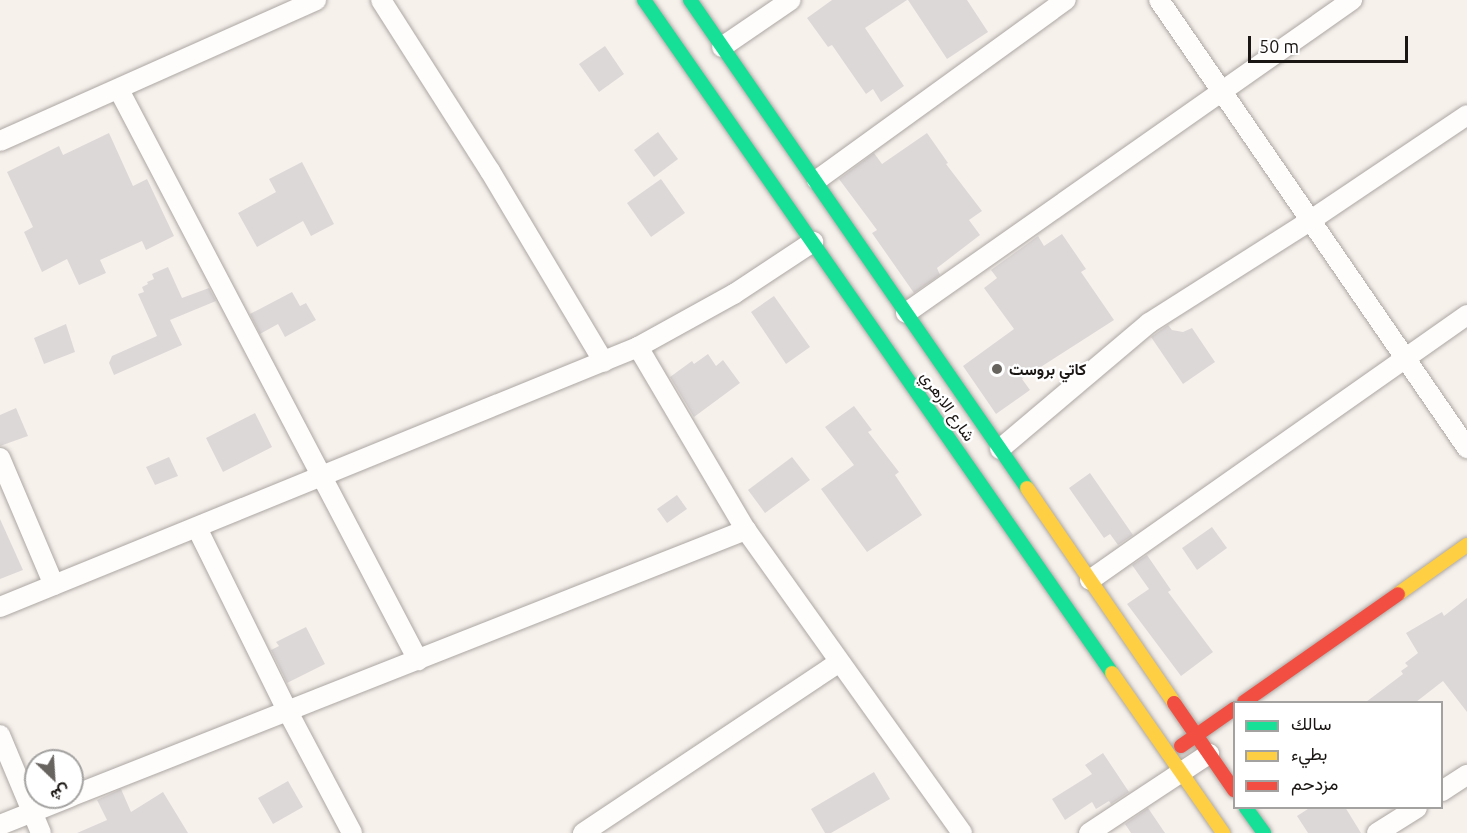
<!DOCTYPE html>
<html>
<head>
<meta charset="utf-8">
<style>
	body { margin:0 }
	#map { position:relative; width:1467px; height:833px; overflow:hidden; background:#f7f1ec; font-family:Ubuntu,Vazirmatn,sans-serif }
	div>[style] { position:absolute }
	.building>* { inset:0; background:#ddd8d8 }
	.roads { filter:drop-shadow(0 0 2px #aca7a3) drop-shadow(0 0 2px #aca7a3) }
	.street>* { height:20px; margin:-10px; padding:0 10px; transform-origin:10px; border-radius:10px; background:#fefdfc }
	.fast>* { height:14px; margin:-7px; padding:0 7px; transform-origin:7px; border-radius:7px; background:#16e098 }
	.slow>* { height:14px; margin:-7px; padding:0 7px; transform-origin:7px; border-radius:7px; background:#ffcf43 }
	.jam>* { height:14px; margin:-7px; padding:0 7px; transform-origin:7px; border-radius:7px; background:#f24e42 }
	.dots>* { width:16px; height:16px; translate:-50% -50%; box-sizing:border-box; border:3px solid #fff; border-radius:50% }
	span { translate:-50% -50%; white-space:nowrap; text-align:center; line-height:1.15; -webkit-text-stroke:4.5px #fff; paint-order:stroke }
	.poi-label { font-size:16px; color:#1a1613; font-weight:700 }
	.left { translate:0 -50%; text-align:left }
	.street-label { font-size:16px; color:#1a1613 }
	.legend { position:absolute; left:1233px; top:701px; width:210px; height:108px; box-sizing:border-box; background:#fff; border:2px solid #a3a2a1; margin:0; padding:8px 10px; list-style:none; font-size:18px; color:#1a1613 }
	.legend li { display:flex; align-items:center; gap:12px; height:30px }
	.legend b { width:30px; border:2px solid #a3a2a1 }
	.north { position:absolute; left:24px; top:749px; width:60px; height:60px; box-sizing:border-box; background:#fff; border:2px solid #a3a2a1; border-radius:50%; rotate:155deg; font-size:16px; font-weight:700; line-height:24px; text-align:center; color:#1a1613 }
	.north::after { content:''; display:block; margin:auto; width:21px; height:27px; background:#67635f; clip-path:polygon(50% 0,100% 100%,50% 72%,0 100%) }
	.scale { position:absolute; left:1248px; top:36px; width:160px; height:27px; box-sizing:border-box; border:3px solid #1a1613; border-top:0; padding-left:8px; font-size:18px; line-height:21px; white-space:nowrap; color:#1a1613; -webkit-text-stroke:4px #fff; paint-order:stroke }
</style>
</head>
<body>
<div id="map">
	<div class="building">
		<i style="clip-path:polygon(832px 0,907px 0,865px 28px,904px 86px,881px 102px,873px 89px,866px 94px,832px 45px,828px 47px,807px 18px)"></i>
		<i style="clip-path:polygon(908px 0,967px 0,988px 32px,947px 59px)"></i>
		<i style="clip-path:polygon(605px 46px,624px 74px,599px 92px,579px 64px)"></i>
		<i style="clip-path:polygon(658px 132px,678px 159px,654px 177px,634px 150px)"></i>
		<i style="clip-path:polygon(109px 133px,133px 186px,147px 179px,174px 236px,146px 250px,142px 241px,100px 260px,106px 273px,79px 285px,67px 259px,42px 272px,24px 232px,33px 227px,7px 172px,59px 146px,63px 155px)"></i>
		<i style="clip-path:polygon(927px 133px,948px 163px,946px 164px,982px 211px,969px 220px,980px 235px,937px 268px,940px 275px,914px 293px,872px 233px,877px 230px,839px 179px,874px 153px,882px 164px)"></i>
		<i style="clip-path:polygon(302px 162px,334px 224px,311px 236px,303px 221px,257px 247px,238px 213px,276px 192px,269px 179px)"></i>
		<i style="clip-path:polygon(661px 179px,685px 213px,651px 237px,627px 203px)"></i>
		<i style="clip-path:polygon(1062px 234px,1086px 269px,1081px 272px,1114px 320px,1022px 379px,1030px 390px,996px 414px,963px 366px,1014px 329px,984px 288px,997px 278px,991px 270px,1038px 236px,1044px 246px)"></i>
		<i style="clip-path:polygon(168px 267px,182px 298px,209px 288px,216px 301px,170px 320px,182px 345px,114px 375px,109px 363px,112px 356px,157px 336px,138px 294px,144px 292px,142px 287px,148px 284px,147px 282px,154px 279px,152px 274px)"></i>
		<i style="clip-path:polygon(292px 292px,300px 306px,306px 303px,316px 320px,285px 337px,278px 324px,260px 334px,250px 314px)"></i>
		<i style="clip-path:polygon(774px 296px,810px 347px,786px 364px,751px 312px)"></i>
		<i style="clip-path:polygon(66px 324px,75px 352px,44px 364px,34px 338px)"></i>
		<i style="clip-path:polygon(1168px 325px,1172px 330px,1183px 332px,1192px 328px,1215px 362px,1183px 384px,1151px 337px)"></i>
		<i style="clip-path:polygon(708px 354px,716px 366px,723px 360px,740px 383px,694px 417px,670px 377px,692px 361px,694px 364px)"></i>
		<i style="clip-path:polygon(854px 406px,872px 430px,868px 432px,899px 472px,895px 475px,922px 515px,867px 552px,821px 489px,854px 465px,825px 427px)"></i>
		<i style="clip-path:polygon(16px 408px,28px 436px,0 446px,0 415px)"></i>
		<i style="clip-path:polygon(255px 413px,272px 447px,223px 472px,206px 438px)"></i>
		<i style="clip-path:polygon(169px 457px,178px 476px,155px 485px,146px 467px)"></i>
		<i style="clip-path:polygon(792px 457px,810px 480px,765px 513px,748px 490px)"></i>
		<i style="clip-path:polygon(1090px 473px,1133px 535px,1118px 545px,1110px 534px,1104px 538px,1069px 488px)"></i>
		<i style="clip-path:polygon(677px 495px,687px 509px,667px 523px,657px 509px)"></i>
		<i style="clip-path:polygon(0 519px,23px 570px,0 579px)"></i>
		<i style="clip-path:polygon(1212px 527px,1227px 548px,1197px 570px,1182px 548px)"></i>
		<i style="clip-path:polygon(1147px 555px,1171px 590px,1168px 592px,1213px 652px,1181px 676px,1127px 604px,1149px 589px,1132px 565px)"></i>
		<i style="clip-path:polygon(1467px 598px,1467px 712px,1443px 681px,1416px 702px,1366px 702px,1403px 674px,1401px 671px,1408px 666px,1405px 663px,1418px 653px,1406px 633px,1442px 612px,1444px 616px)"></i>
		<i style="clip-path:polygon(306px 627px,325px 664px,287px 683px,271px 650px,279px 646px,276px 642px)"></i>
		<i style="clip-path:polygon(1103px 753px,1129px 792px,1111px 804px,1109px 801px,1096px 809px,1092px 802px,1065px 820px,1052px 799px,1092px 774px,1085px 765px)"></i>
		<i style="clip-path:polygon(874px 772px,890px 799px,831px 833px,825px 833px,811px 809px)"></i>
		<i style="clip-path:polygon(288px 781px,303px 807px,273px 824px,258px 798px)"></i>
		<i style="clip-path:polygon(121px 789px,131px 812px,163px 792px,188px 833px,77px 833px,107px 820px,97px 800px)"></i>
		<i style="clip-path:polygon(1311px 807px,1345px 807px,1361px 833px,1308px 833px,1297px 816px)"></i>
		<i style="clip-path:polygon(1148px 808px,1165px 833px,1131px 833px,1125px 824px)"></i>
	</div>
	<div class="roads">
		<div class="street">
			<i style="left:381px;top:0;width:203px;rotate:57.5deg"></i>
			<i style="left:490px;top:171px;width:222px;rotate:59.2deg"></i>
			<i style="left:1159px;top:0;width:544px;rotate:55.49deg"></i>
			<i style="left:722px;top:47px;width:83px;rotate:-34.3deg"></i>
			<i style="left:119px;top:90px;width:644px;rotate:62.32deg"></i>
			<i style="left:0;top:141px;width:346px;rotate:-24deg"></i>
			<i style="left:817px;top:180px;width:307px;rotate:-35.9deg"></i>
			<i style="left:906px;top:313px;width:545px;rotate:-35.06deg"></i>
			<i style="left:638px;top:347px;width:212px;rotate:59.5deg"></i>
			<i style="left:746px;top:530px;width:372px;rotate:54.5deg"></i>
			<i style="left:1000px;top:449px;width:195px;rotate:-40.2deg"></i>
			<i style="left:1149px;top:323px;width:192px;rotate:-32.4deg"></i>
			<i style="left:1311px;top:220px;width:188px;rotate:-33.9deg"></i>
			<i style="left:0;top:458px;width:138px;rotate:67deg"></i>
			<i style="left:197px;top:528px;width:203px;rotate:63.7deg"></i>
			<i style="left:287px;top:710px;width:139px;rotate:62.1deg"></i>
			<i style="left:1090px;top:580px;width:461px;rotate:-35.1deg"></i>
			<i style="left:0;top:607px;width:689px;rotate:-22.17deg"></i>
			<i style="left:638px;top:347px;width:110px;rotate:-28.9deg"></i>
			<i style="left:734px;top:294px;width:95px;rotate:-33.4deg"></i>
			<i style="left:0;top:735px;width:106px;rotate:67.3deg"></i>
			<i style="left:1442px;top:791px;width:30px;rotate:-33deg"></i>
			<i style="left:72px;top:796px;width:725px;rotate:-21.54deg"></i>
			<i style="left:0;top:825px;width:75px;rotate:-21.8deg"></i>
			<i style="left:583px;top:833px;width:308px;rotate:-33.7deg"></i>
			<i style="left:1089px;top:833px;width:144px;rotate:-33.4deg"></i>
			<i style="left:1377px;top:833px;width:47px;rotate:-32deg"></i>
		</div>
		<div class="fast">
			<i style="left:644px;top:0;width:820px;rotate:55.19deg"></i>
			<i style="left:690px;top:0;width:593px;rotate:55.37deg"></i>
			<i style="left:1246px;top:808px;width:31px;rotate:54deg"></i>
		</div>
		<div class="slow">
			<i style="left:1027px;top:488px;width:260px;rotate:55.6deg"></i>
			<i style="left:1398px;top:594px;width:85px;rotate:-35.4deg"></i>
			<i style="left:1112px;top:673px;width:195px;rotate:55.2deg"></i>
		</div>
		<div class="jam">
			<i style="left:1244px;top:702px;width:188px;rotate:-35deg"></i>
			<i style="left:1174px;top:703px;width:106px;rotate:55.4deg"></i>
			<i style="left:1181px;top:746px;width:65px;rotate:-34.9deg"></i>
		</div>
	</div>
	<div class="dots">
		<i style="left:997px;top:369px;background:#67635f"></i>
	</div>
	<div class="poi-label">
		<span class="left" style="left:1009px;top:369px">كاتي بروست</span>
	</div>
	<div class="street-label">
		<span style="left:948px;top:406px;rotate:55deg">شارع الازهري</span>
	</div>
	<ul class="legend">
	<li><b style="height:8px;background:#16e098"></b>سالك</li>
	<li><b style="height:8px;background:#ffcf43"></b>بطيء</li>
	<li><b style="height:8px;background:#f24e42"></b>مزدحم</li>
	</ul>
	<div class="north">ش</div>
	<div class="scale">50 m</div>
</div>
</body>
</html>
